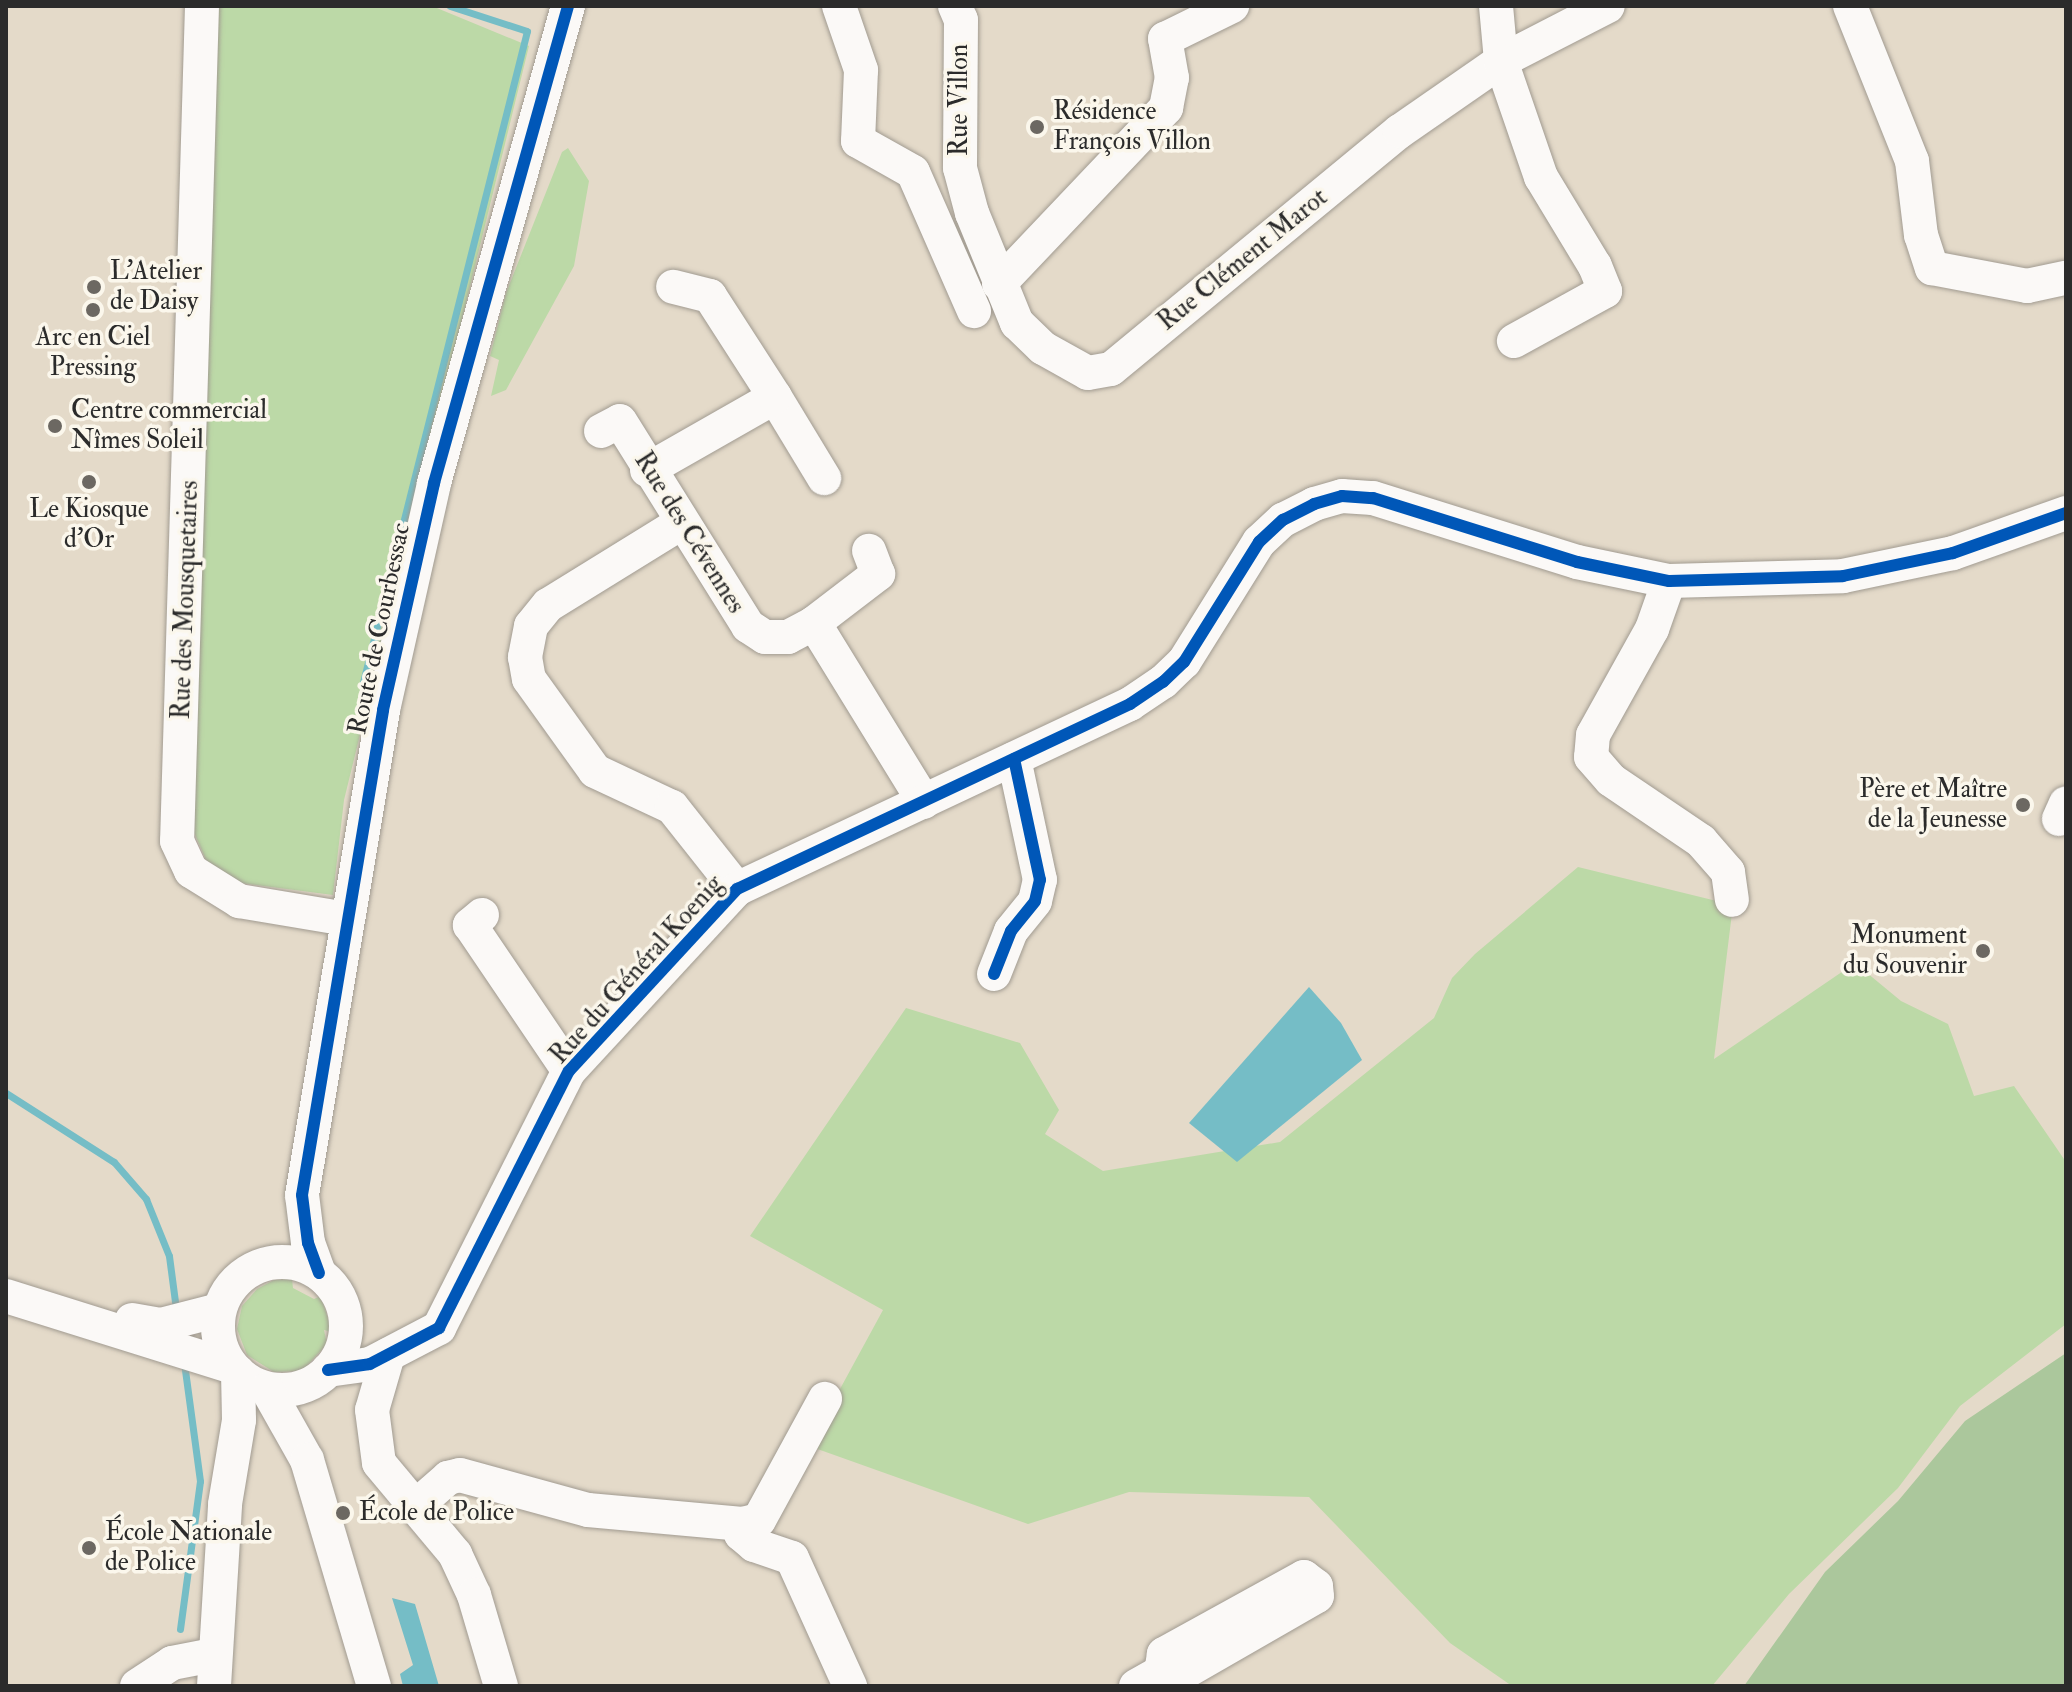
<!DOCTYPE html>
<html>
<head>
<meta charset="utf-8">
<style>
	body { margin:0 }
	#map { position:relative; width:2072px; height:1692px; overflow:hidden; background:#e4dac9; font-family:"IM FELL Double Pica",serif }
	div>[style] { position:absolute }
	.green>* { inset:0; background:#bcd9a7 }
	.forest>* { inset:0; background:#abc79c }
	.water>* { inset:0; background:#75bdc6 }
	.stream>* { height:7px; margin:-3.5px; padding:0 3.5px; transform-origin:3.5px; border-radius:3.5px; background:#75bdc6 }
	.roads { filter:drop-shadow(0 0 2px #a19b91) drop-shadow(0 0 2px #a19b91) }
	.minor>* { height:34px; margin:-17px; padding:0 17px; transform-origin:17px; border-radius:17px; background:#fbf9f7 }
	.minor>.ring { margin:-17px; padding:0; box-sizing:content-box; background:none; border:34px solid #fbf9f7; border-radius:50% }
	.cycleway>* { height:12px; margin:-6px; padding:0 6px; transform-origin:6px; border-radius:6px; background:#0057b8 }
	.dots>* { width:22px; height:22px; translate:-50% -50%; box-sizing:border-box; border:4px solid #fbf7ec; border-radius:50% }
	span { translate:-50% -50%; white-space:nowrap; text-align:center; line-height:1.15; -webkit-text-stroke:7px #fbf7ec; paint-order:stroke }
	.street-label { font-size:26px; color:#2b2b2b }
	.poi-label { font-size:26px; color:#2b2b2b }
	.left { translate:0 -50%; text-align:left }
	.right { translate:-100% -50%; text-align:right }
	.frame { position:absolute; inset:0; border:8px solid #2b2b2b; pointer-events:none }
</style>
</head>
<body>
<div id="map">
	<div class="green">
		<i style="clip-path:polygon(216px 6px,432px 6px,529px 46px,344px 800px,333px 895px,241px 883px,209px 867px,190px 823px)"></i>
		<i style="clip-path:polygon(568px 148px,589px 181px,574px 266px,506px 390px,491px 396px,499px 360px,490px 356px,506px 293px,562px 152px)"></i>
		<i style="clip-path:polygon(1578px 867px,1733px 905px,1714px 1059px,1855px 963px,1901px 1001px,1948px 1024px,1974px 1096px,2014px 1086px,2066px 1162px,2066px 1324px,1960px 1406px,1898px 1488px,1789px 1594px,1712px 1686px,1512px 1686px,1450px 1643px,1309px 1497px,1129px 1492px,1028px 1524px,809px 1446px,883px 1310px,750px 1236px,906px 1008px,1020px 1043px,1059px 1110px,1045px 1134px,1103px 1171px,1280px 1142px,1434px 1018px,1452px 978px,1475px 954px)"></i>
		<i style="clip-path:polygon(292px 1279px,293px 1288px,314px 1299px,321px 1296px,332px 1332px,324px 1330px,327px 1344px,302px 1371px,274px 1372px,247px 1355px,237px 1329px,242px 1306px,257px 1289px,274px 1280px)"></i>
	</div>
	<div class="forest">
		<i style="clip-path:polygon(2066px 1353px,2066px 1686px,1744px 1686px,1825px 1572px,1898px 1501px,1965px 1421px)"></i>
	</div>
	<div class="water">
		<i style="clip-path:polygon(1309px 987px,1341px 1023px,1362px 1060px,1237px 1162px,1189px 1123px)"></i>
		<i style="clip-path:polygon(392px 1598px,415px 1604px,439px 1686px,403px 1686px,400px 1674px,413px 1665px)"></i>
	</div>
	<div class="stream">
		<i style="left:362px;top:686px;width:675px;rotate:-75.86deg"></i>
		<i style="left:527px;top:31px;width:81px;rotate:-162deg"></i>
		<i style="left:6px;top:1093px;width:128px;rotate:32.6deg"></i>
		<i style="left:114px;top:1162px;width:49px;rotate:49.1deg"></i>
		<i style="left:146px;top:1199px;width:61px;rotate:68deg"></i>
		<i style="left:169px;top:1256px;width:53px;rotate:82.5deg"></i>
		<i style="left:180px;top:1629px;width:149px;rotate:-82.3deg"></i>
		<i style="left:200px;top:1481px;width:120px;rotate:-97.7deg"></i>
	</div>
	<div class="roads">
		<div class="minor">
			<i style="left:202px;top:6px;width:835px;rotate:91.71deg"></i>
			<i style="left:177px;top:841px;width:33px;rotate:65deg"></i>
			<i style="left:191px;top:871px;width:57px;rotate:32deg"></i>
			<i style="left:239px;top:901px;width:109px;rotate:9.5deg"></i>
			<i style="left:839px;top:6px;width:68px;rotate:71deg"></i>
			<i style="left:861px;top:70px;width:71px;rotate:92.4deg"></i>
			<i style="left:858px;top:141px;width:63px;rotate:29.4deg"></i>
			<i style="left:913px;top:172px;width:152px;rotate:66.3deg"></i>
			<i style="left:955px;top:6px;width:15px;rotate:67deg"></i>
			<i style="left:961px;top:20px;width:148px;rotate:90.4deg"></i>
			<i style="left:960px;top:168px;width:47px;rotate:75.1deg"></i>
			<i style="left:972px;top:213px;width:119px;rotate:67.8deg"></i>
			<i style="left:1017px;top:323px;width:36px;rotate:44deg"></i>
			<i style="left:1043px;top:348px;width:51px;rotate:29.1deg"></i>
			<i style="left:1088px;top:373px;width:23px;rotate:-10deg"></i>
			<i style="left:1111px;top:369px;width:374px;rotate:-39.5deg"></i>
			<i style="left:1400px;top:131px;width:123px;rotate:-34.7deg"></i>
			<i style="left:1501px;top:61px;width:120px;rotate:-27.2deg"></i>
			<i style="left:1496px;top:6px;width:55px;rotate:84.8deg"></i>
			<i style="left:1501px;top:61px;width:123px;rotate:71deg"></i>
			<i style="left:1541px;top:177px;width:104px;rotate:58.8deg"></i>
			<i style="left:1595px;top:266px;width:27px;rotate:68deg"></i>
			<i style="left:1605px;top:291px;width:104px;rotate:151.2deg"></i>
			<i style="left:1850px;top:6px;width:167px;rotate:68.2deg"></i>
			<i style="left:1912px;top:161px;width:75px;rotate:83.1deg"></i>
			<i style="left:1921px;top:235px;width:35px;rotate:72deg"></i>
			<i style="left:1932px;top:268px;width:97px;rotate:10.7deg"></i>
			<i style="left:2027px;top:286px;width:40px;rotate:-12deg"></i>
			<i style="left:999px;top:284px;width:243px;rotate:-46.5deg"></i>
			<i style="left:1166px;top:108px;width:31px;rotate:-79deg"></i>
			<i style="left:1172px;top:78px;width:40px;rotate:-100deg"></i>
			<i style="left:1165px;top:39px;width:75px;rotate:-26.2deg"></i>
			<i style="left:775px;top:397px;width:95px;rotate:58.8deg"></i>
			<i style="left:601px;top:431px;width:21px;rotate:-28deg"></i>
			<i style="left:620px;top:421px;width:242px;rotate:58deg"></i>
			<i style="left:748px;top:626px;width:20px;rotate:33deg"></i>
			<i style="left:765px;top:637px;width:23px"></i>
			<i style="left:788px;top:637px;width:30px;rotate:-28deg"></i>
			<i style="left:814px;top:623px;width:210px;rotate:58.4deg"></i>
			<i style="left:647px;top:470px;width:147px;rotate:-29.7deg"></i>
			<i style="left:775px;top:397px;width:120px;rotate:-122.8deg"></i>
			<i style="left:710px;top:296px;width:38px;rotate:-166deg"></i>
			<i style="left:681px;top:523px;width:156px;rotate:148.3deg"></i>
			<i style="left:548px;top:605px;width:27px;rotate:129deg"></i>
			<i style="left:531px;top:626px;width:32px;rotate:101deg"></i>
			<i style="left:525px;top:657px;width:22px;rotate:80deg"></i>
			<i style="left:529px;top:679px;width:113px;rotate:54.3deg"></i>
			<i style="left:595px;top:771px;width:85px;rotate:25.1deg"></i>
			<i style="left:672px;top:807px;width:105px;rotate:51.6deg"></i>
			<i style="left:1669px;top:581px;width:51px;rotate:109.5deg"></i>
			<i style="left:1652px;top:629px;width:121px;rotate:119.1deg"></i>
			<i style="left:1593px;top:735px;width:22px;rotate:95deg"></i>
			<i style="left:1591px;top:757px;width:30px;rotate:49deg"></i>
			<i style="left:1611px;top:780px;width:109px;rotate:34.1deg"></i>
			<i style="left:1701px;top:841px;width:41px;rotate:48.9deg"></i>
			<i style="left:1728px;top:872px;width:28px;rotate:82deg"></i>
			<i style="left:814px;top:623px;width:81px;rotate:-37.4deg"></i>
			<i style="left:878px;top:574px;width:25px;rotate:-111deg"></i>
			<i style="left:2059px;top:819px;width:17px;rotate:-66deg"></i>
			<i style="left:482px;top:915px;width:16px;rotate:140deg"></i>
			<i style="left:470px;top:925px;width:176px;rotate:55.9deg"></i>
			<i style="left:994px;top:974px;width:46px;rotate:-68.4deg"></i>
			<i style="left:1011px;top:931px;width:38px;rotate:-51deg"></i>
			<i style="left:1035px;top:901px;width:22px;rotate:-77deg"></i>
			<i style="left:1040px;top:880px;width:124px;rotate:-102.1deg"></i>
			<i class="ring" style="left:218px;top:1262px;width:94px;height:94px"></i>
			<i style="left:319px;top:1273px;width:32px;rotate:-110deg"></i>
			<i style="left:308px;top:1243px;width:48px;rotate:-97.1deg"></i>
			<i style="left:302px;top:1195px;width:492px;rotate:-80.5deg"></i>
			<i style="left:383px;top:710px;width:233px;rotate:-77.3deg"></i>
			<i style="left:434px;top:483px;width:495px;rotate:-74.3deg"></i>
			<i style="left:6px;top:1296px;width:237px;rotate:17.4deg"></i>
			<i style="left:132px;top:1320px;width:29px;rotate:10deg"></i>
			<i style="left:161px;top:1325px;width:60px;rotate:-14.5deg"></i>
			<i style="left:388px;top:1355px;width:57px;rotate:106.2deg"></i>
			<i style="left:372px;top:1410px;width:53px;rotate:82.5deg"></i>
			<i style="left:379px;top:1463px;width:119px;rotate:50.1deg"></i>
			<i style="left:455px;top:1554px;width:45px;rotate:65.1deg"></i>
			<i style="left:474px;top:1595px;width:95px;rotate:73.5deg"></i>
			<i style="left:328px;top:1370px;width:42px;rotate:-8.1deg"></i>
			<i style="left:370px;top:1364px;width:78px;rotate:-27.6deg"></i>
			<i style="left:439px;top:1328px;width:288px;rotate:-63.2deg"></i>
			<i style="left:569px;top:1071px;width:248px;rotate:-47.3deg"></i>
			<i style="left:737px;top:889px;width:434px;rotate:-25.2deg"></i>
			<i style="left:1130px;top:704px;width:40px;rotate:-34deg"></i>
			<i style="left:1163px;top:682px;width:29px;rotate:-44deg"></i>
			<i style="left:1184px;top:662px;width:142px;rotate:-58deg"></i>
			<i style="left:1259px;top:542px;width:33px;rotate:-43deg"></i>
			<i style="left:1283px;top:520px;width:35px;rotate:-27deg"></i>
			<i style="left:1314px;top:504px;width:29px;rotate:-16deg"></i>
			<i style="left:1342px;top:496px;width:31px;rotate:4deg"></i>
			<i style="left:1373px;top:498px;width:214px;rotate:17.4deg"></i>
			<i style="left:1577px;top:562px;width:94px;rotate:11.7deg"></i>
			<i style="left:1669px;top:581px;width:174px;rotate:-1.6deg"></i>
			<i style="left:1843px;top:576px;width:112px;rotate:-11.8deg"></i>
			<i style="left:1953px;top:553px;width:120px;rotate:-19.5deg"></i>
			<i style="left:267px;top:1389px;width:81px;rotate:60.6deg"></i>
			<i style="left:307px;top:1460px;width:236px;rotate:73.5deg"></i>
			<i style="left:416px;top:1506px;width:43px;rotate:-41.2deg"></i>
			<i style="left:448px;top:1478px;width:12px;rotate:-14deg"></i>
			<i style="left:460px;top:1475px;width:133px;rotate:15.3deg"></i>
			<i style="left:588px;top:1510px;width:155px;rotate:5.2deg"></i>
			<i style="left:742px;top:1524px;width:17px;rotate:-13deg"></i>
			<i style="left:759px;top:1520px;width:138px;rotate:-61.4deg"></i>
			<i style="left:742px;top:1524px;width:10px;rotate:96deg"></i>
			<i style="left:741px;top:1534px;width:17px;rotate:40deg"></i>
			<i style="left:754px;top:1545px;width:40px;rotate:18.9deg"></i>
			<i style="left:792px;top:1558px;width:141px;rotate:65.6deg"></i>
			<i style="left:137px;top:1686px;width:42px;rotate:-33.3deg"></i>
			<i style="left:172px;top:1663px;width:42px;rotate:-11deg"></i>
			<i style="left:214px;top:1686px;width:182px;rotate:-86.5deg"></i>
			<i style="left:225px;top:1504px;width:85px;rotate:-80.5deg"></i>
			<i style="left:239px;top:1420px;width:48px;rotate:-91.2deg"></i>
			<i style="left:1136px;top:1686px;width:29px;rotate:-29deg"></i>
			<i style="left:1161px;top:1672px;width:17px;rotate:13deg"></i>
			<i style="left:1178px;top:1676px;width:160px;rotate:-29.9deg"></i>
			<i style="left:1317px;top:1596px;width:10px;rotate:-96deg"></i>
			<i style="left:1316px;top:1586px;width:15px;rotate:-143deg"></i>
			<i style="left:1304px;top:1577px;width:160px;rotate:151.2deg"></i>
			<i style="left:1164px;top:1654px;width:18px;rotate:99deg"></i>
		</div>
	</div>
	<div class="cycleway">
		<i style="left:994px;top:974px;width:46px;rotate:-68.4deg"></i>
		<i style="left:1011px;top:931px;width:38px;rotate:-51deg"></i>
		<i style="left:1035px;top:901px;width:22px;rotate:-77deg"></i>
		<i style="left:1040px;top:880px;width:124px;rotate:-102.1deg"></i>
		<i style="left:319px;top:1273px;width:32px;rotate:-110deg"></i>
		<i style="left:308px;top:1243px;width:48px;rotate:-97.1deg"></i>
		<i style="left:302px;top:1195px;width:492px;rotate:-80.5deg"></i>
		<i style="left:383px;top:710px;width:233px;rotate:-77.3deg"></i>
		<i style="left:434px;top:483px;width:495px;rotate:-74.3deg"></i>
		<i style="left:328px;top:1370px;width:42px;rotate:-8.1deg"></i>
		<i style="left:370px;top:1364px;width:78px;rotate:-27.6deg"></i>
		<i style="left:439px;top:1328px;width:288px;rotate:-63.2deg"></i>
		<i style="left:569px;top:1071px;width:248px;rotate:-47.3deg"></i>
		<i style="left:737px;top:889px;width:434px;rotate:-25.2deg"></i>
		<i style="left:1130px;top:704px;width:40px;rotate:-34deg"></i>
		<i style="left:1163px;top:682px;width:29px;rotate:-44deg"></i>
		<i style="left:1184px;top:662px;width:142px;rotate:-58deg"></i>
		<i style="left:1259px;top:542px;width:33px;rotate:-43deg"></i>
		<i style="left:1283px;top:520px;width:35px;rotate:-27deg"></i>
		<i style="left:1314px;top:504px;width:29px;rotate:-16deg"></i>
		<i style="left:1342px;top:496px;width:31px;rotate:4deg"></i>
		<i style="left:1373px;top:498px;width:214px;rotate:17.4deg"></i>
		<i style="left:1577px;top:562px;width:94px;rotate:11.7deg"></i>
		<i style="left:1669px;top:581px;width:174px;rotate:-1.6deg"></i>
		<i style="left:1843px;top:576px;width:112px;rotate:-11.8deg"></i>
		<i style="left:1953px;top:553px;width:120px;rotate:-19.5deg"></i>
	</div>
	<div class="dots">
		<i style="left:1037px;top:127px;background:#6c6862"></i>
		<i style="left:94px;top:287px;background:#6c6862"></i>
		<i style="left:93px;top:310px;background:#6c6862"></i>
		<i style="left:55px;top:426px;background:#6c6862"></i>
		<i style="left:89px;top:482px;background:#6c6862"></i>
		<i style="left:2023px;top:805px;background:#6c6862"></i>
		<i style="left:1983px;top:951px;background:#6c6862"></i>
		<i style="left:343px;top:1513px;background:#6c6862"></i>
		<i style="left:89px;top:1548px;background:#6c6862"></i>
	</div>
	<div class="street-label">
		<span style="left:960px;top:100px;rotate:-90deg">Rue Villon</span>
		<span style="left:1243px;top:260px;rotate:-39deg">Rue Clément Marot</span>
		<span style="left:689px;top:533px;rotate:58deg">Rue des Cévennes</span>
		<span style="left:186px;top:600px;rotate:-88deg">Rue des Mousquetaires</span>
		<span style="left:380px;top:629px;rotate:-78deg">Route de Courbessac</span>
		<span style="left:637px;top:970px;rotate:-48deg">Rue du Général Koenig</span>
	</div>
	<div class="poi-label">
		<span class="left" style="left:1053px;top:127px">Résidence<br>François Villon</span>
		<span class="left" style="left:110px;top:287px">L'Atelier<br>de Daisy</span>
		<span style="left:93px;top:353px">Arc en Ciel<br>Pressing</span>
		<span class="left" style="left:71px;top:426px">Centre commercial<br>Nîmes Soleil</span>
		<span style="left:89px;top:525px">Le Kiosque<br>d'Or</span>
		<span class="right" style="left:2007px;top:805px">Père et Maître<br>de la Jeunesse</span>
		<span class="right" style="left:1967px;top:951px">Monument<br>du Souvenir</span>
		<span class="left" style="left:359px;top:1513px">École de Police</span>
		<span class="left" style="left:105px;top:1548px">École Nationale<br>de Police</span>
	</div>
	<div class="frame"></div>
</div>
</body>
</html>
